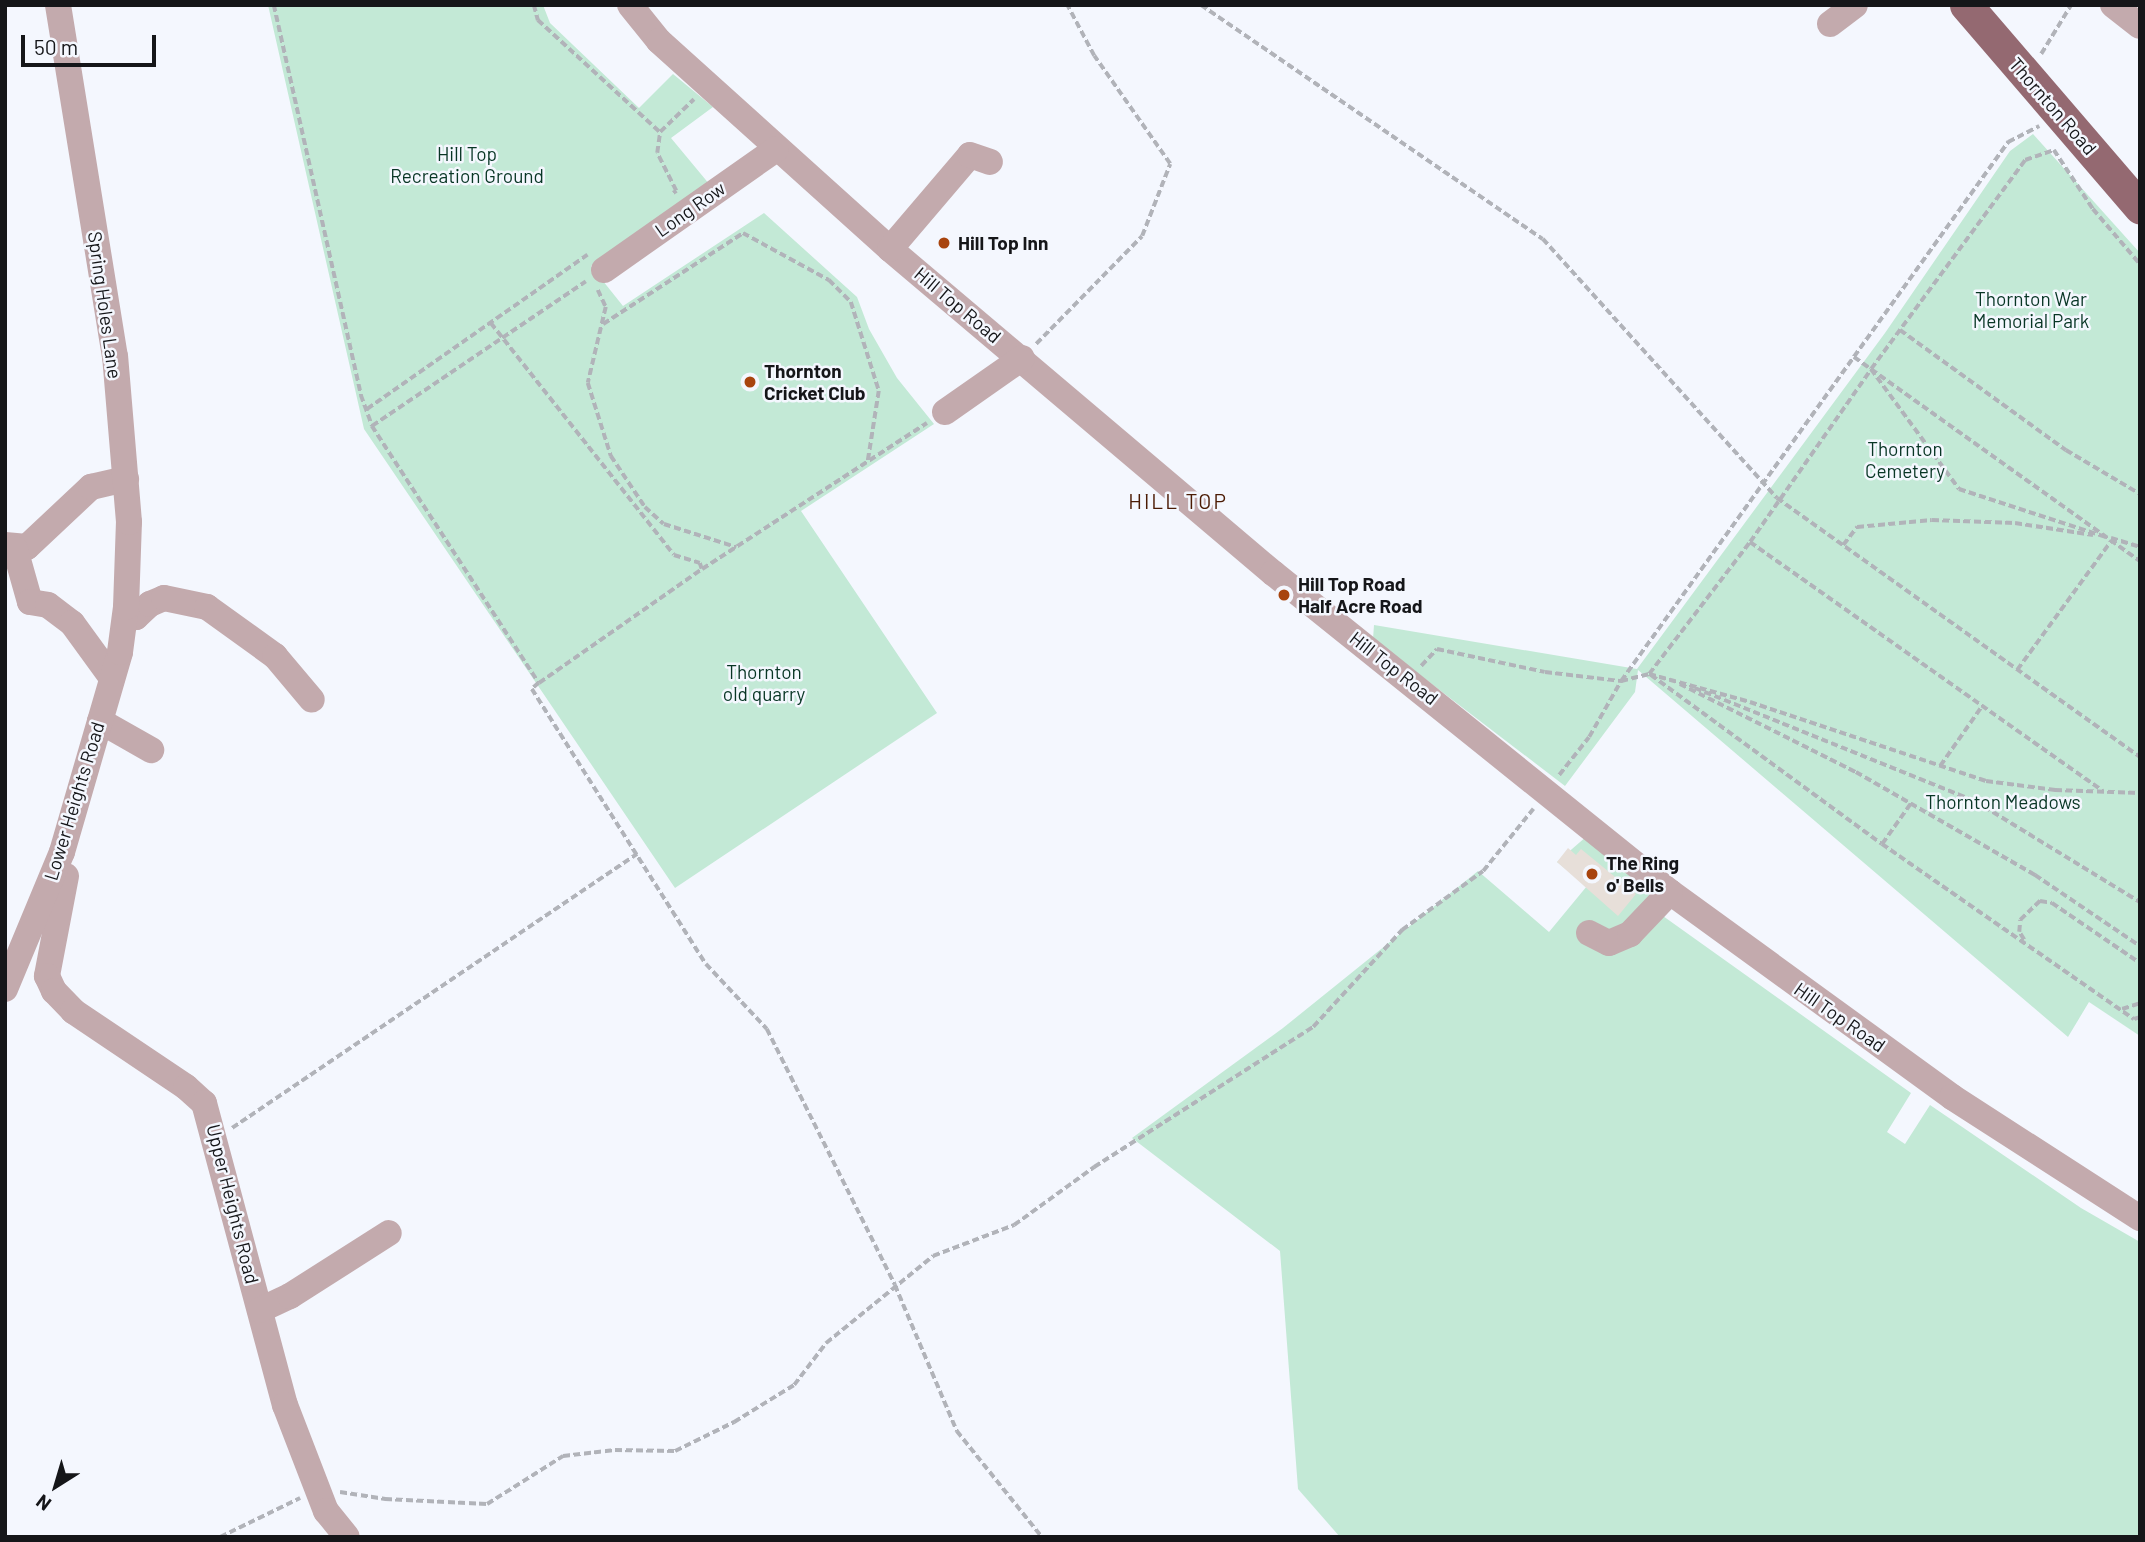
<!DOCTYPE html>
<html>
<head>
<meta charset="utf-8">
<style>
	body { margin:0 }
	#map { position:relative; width:2145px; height:1542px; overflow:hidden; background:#f4f7fe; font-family:Barlow,sans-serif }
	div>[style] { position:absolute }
	.green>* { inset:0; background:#c3e9d6 }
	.building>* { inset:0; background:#e7dfd9 }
	.path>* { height:3.5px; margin-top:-1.75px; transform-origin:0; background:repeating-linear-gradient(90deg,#b1b3b9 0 7px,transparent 0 10.5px) }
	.minor>* { height:26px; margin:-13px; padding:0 13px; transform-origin:13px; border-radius:13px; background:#c3aaad }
	.major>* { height:33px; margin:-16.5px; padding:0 16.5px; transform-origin:16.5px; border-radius:16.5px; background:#946971 }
	.dots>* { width:19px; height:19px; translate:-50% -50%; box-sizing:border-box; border:4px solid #f4f7fe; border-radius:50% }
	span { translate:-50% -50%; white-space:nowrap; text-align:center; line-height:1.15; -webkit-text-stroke:5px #f4f7fe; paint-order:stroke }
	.street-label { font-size:19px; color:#151619 }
	.park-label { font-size:19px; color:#083625 }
	.poi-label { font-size:19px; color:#151619; font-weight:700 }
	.left { translate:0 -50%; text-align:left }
	.neighbourhood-label { font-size:21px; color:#4b1b04; letter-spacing:2px }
	.frame { position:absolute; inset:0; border:7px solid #151619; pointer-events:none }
	.north { position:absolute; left:21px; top:1451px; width:70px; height:70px; -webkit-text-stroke:5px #f4f7fe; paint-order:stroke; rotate:217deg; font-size:19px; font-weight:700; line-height:28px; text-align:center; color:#151619 }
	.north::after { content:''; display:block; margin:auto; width:24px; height:32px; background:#151619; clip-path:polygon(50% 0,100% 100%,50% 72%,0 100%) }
	.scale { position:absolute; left:21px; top:35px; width:135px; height:32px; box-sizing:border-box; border:4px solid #151619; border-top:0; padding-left:9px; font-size:21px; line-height:24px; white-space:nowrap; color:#151619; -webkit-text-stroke:5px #f4f7fe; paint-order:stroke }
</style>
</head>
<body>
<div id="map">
	<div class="green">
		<i style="clip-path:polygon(268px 5px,543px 5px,550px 23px,639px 108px,673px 74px,713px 107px,671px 138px,710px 185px,591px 266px,623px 306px,764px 213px,857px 297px,869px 329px,897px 378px,934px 424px,801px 511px,937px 713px,675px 888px,364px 429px)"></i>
		<i style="clip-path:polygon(2033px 134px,2140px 253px,2140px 1036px,2089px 1002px,2068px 1037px,1638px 670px,1635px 692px,1565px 786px,1373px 639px,1374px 625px,1637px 669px,1885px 333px,2010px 151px)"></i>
		<i style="clip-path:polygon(1587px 836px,1672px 908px,1663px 916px,1911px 1093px,1887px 1132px,1905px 1144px,1930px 1105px,2081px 1208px,2140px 1242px,2140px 1537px,1340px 1537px,1298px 1489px,1280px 1251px,1132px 1138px,1283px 1028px,1478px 871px,1549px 932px,1587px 886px,1557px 862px)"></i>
	</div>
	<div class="building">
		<i style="clip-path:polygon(1568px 848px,1576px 855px,1581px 849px,1636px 894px,1618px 916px,1557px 862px)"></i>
	</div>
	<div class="path">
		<i style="left:274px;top:5px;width:400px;rotate:77.4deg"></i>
		<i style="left:361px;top:395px;width:33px;rotate:70deg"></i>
		<i style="left:372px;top:426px;width:306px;rotate:57deg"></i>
		<i style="left:539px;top:683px;width:9px;rotate:139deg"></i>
		<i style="left:532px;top:689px;width:325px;rotate:57.7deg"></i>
		<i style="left:706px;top:964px;width:89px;rotate:46.8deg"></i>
		<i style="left:767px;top:1029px;width:286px;rotate:63.4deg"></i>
		<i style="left:895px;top:1285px;width:159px;rotate:67deg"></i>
		<i style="left:957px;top:1431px;width:136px;rotate:51.3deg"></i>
		<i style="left:534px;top:5px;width:16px;rotate:75deg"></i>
		<i style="left:538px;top:20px;width:166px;rotate:42.6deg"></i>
		<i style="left:1201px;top:5px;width:414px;rotate:34.4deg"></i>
		<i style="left:1543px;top:239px;width:349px;rotate:47.9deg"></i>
		<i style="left:1777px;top:498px;width:446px;rotate:35.5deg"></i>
		<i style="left:2041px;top:54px;width:57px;rotate:-58.5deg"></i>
		<i style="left:673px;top:193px;width:4px;rotate:-34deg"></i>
		<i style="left:676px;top:191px;width:42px;rotate:-116.6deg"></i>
		<i style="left:657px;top:153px;width:21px;rotate:-82deg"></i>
		<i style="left:660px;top:132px;width:47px;rotate:-44.1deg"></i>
		<i style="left:598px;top:290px;width:19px;rotate:65deg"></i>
		<i style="left:606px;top:307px;width:78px;rotate:103.3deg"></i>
		<i style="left:588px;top:383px;width:77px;rotate:72.5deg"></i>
		<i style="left:611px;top:456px;width:61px;rotate:56.3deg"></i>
		<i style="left:645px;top:507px;width:25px;rotate:42deg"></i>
		<i style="left:664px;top:524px;width:76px;rotate:17.7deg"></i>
		<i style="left:491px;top:323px;width:295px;rotate:51.7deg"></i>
		<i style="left:674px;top:555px;width:27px;rotate:17deg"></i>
		<i style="left:700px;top:563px;width:6px;rotate:72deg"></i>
		<i style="left:603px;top:324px;width:167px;rotate:-33deg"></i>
		<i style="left:743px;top:233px;width:98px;rotate:28.7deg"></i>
		<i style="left:829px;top:280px;width:31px;rotate:45deg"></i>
		<i style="left:851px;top:302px;width:93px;rotate:72.5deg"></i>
		<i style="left:879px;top:391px;width:71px;rotate:98.9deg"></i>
		<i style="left:1900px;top:330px;width:205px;rotate:35.9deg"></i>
		<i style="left:2066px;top:450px;width:86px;rotate:30.7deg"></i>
		<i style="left:1036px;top:344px;width:151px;rotate:-45.5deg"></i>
		<i style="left:1142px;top:236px;width:77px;rotate:-68.7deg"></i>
		<i style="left:1170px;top:164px;width:132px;rotate:-125.1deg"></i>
		<i style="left:1094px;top:56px;width:58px;rotate:-117.9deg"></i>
		<i style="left:1854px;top:357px;width:351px;rotate:35.5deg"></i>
		<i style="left:1871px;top:369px;width:260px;rotate:-53.6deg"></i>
		<i style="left:2025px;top:160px;width:31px;rotate:-19deg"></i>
		<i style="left:2054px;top:150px;width:71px;rotate:56.5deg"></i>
		<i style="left:2093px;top:209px;width:72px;rotate:49.5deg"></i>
		<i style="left:367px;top:409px;width:269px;rotate:-35deg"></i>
		<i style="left:372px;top:426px;width:258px;rotate:-34.1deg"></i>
		<i style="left:2111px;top:538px;width:30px;rotate:17deg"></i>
		<i style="left:1750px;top:542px;width:432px;rotate:35.2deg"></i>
		<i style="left:1843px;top:545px;width:23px;rotate:-52deg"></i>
		<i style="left:1857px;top:527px;width:75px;rotate:-5.3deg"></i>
		<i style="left:1932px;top:520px;width:83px;rotate:2.1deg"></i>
		<i style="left:2015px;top:523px;width:79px;rotate:8.7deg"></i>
		<i style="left:1421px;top:666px;width:23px;rotate:-47deg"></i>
		<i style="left:1437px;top:649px;width:110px;rotate:12deg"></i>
		<i style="left:1545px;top:672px;width:77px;rotate:6.8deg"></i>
		<i style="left:1621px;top:681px;width:29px;rotate:-14deg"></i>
		<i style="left:1649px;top:674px;width:105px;rotate:15.5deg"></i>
		<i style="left:1750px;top:702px;width:249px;rotate:18.5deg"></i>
		<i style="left:1986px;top:781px;width:70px;rotate:7.4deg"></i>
		<i style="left:2055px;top:790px;width:85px;rotate:2deg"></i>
		<i style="left:2017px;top:670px;width:160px;rotate:-53.9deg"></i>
		<i style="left:1649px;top:674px;width:166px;rotate:-52.6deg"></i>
		<i style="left:1750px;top:542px;width:211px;rotate:-55deg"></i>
		<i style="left:1871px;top:369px;width:149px;rotate:53.7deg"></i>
		<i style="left:1959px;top:489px;width:155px;rotate:18.1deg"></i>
		<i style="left:1651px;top:675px;width:286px;rotate:36.2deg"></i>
		<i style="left:1882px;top:844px;width:307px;rotate:34.8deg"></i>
		<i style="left:2134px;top:1019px;width:6px;rotate:-18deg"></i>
		<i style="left:539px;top:683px;width:199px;rotate:-35deg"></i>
		<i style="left:702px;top:569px;width:268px;rotate:-33deg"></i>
		<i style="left:1680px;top:684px;width:197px;rotate:26.6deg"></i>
		<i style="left:1856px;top:772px;width:207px;rotate:29.9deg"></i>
		<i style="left:2035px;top:875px;width:127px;rotate:34.1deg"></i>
		<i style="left:1695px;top:688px;width:302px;rotate:22deg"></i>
		<i style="left:1975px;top:801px;width:193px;rotate:31.5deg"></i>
		<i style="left:1940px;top:766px;width:73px;rotate:-55deg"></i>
		<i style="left:1559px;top:775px;width:48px;rotate:-51.7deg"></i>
		<i style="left:1589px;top:737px;width:64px;rotate:-60.3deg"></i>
		<i style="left:1621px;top:681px;width:664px;rotate:-54.32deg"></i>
		<i style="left:2008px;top:142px;width:35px;rotate:-27deg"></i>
		<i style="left:1882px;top:844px;width:50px;rotate:-54.7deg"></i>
		<i style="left:2024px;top:940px;width:9px;rotate:-122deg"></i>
		<i style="left:2019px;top:932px;width:12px;rotate:-85deg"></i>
		<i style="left:2020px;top:920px;width:28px;rotate:-44deg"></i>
		<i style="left:2040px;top:901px;width:12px;rotate:9deg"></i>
		<i style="left:2052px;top:903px;width:107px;rotate:34.3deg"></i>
		<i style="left:2122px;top:1009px;width:19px;rotate:-18deg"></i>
		<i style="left:232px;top:1128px;width:489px;rotate:-34.1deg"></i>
		<i style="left:340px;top:1492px;width:46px;rotate:8.8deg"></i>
		<i style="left:385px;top:1499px;width:102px;rotate:2.8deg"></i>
		<i style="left:487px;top:1504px;width:90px;rotate:-32.3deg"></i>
		<i style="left:563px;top:1456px;width:52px;rotate:-6.6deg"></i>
		<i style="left:615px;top:1450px;width:60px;rotate:1deg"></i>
		<i style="left:675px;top:1451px;width:66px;rotate:-26.2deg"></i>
		<i style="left:734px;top:1422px;width:70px;rotate:-31.7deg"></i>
		<i style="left:794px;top:1385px;width:53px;rotate:-52.7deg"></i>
		<i style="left:826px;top:1343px;width:138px;rotate:-39.1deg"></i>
		<i style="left:933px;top:1256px;width:87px;rotate:-20.9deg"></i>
		<i style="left:1014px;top:1225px;width:99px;rotate:-35.9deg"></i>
		<i style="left:1094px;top:1167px;width:260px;rotate:-32.6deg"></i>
		<i style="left:1313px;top:1027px;width:132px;rotate:-47.5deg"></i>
		<i style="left:1402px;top:930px;width:100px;rotate:-36.1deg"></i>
		<i style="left:1483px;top:871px;width:80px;rotate:-51.1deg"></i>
		<i style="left:220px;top:1537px;width:89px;rotate:-26deg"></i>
	</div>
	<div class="minor">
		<i style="left:630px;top:5px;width:46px;rotate:51.1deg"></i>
		<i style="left:659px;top:41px;width:311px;rotate:42deg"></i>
		<i style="left:890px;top:249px;width:502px;rotate:40.23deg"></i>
		<i style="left:1273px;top:573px;width:509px;rotate:38.78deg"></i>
		<i style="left:1670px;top:892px;width:349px;rotate:36deg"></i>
		<i style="left:1952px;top:1097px;width:224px;rotate:32.8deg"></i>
		<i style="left:2113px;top:5px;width:34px;rotate:38deg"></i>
		<i style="left:1830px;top:24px;width:31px;rotate:-37deg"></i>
		<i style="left:890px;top:249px;width:123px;rotate:-49.6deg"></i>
		<i style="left:970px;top:155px;width:21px;rotate:19deg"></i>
		<i style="left:604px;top:270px;width:210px;rotate:-35.1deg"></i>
		<i style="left:945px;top:412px;width:94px;rotate:-35deg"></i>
		<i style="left:5px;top:545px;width:22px;rotate:5deg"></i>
		<i style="left:27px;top:547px;width:88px;rotate:-43.2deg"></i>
		<i style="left:91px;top:487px;width:36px;rotate:-13deg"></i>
		<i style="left:15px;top:549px;width:55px;rotate:74.2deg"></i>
		<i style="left:30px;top:602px;width:18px;rotate:9deg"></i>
		<i style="left:48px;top:605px;width:30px;rotate:37deg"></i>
		<i style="left:72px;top:623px;width:68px;rotate:54deg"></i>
		<i style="left:125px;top:618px;width:11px;rotate:-5deg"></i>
		<i style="left:136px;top:617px;width:19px;rotate:-43deg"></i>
		<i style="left:150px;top:604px;width:15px;rotate:-23deg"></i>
		<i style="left:164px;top:598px;width:44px;rotate:11.8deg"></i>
		<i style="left:207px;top:607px;width:84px;rotate:35.8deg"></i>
		<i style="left:275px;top:656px;width:57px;rotate:49.9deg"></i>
		<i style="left:100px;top:721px;width:59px;rotate:29.6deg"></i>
		<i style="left:66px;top:876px;width:102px;rotate:100.8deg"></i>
		<i style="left:47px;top:976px;width:17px;rotate:65deg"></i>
		<i style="left:54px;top:991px;width:28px;rotate:46deg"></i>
		<i style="left:73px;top:1011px;width:136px;rotate:33.9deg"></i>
		<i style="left:186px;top:1087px;width:24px;rotate:42deg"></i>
		<i style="left:204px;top:1103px;width:313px;rotate:75deg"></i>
		<i style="left:285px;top:1405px;width:114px;rotate:68.9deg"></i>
		<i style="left:326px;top:1511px;width:33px;rotate:51deg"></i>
		<i style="left:1589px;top:933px;width:22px;rotate:27deg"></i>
		<i style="left:1609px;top:943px;width:23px;rotate:-23deg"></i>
		<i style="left:1630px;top:934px;width:58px;rotate:-46.4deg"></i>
		<i style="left:5px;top:989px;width:148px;rotate:-67.4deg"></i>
		<i style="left:62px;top:852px;width:208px;rotate:-73.8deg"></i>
		<i style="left:120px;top:652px;width:45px;rotate:-82.4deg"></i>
		<i style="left:126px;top:607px;width:85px;rotate:-88deg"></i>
		<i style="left:129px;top:522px;width:166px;rotate:-94.8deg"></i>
		<i style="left:115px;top:357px;width:357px;rotate:-99.2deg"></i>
		<i style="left:260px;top:1310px;width:33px;rotate:-25deg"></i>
		<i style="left:290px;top:1296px;width:117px;rotate:-32.5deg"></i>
	</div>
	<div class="major">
		<i style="left:1966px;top:5px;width:267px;rotate:49.3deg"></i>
	</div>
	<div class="dots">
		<i style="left:944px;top:243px;background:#a8440e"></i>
		<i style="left:750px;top:382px;background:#a8440e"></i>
		<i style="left:1284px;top:595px;background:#a8440e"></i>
		<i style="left:1592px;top:874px;background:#a8440e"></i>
	</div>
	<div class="street-label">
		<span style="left:2053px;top:106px;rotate:49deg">Thornton Road</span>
		<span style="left:690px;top:209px;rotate:-35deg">Long Row</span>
		<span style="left:105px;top:305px;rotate:82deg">Spring Holes Lane</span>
		<span style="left:958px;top:305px;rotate:40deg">Hill Top Road</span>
		<span style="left:1394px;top:668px;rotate:38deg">Hill Top Road</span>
		<span style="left:74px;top:801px;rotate:-73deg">Lower Heights Road</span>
		<span style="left:1840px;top:1017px;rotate:35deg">Hill Top Road</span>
		<span style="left:233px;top:1204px;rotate:76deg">Upper Heights Road</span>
	</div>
	<div class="park-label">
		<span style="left:467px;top:165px">Hill Top<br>Recreation Ground</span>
		<span style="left:2031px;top:310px">Thornton War<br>Memorial Park</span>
		<span style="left:1905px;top:460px">Thornton<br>Cemetery</span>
		<span style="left:764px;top:683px">Thornton<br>old quarry</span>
		<span style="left:2003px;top:802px">Thornton Meadows</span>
	</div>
	<div class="poi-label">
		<span class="left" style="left:958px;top:243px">Hill Top Inn</span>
		<span class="left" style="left:764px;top:382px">Thornton<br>Cricket Club</span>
		<span class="left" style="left:1298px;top:595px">Hill Top Road<br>Half Acre Road</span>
		<span class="left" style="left:1606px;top:874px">The Ring<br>o' Bells</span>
	</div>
	<div class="neighbourhood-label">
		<span style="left:1178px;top:501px">HILL TOP</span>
	</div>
	<div class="frame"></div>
	<div class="north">N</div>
	<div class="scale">50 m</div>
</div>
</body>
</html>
